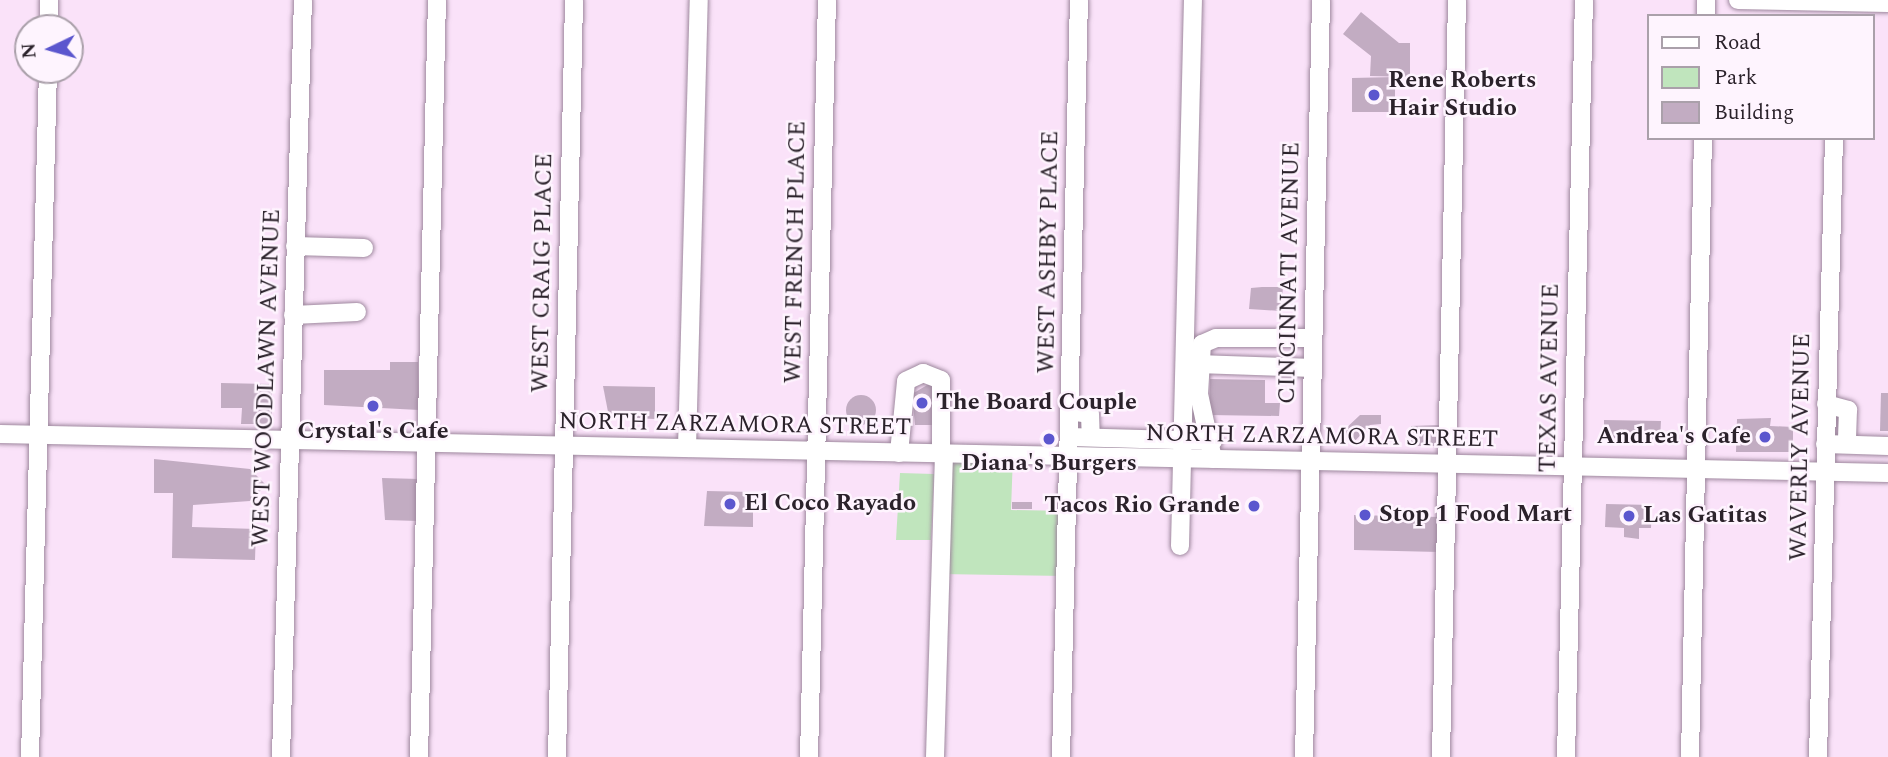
<!DOCTYPE html>
<html>
<head>
<meta charset="utf-8">
<style>
	body { margin:0 }
	#map { position:relative; width:1888px; height:757px; overflow:hidden; background:#fae2f9; font-family:Spectral,serif }
	div>[style] { position:absolute }
	.green>* { inset:0; background:#c0e5bd }
	.building>* { inset:0; background:#c2acc2 }
	.round { border-radius:50% }
	.roads { filter:drop-shadow(0 0 2px #9e889e) drop-shadow(0 0 2px #9e889e) }
	.minor>* { height:18px; margin:-9px; padding:0 9px; transform-origin:9px; border-radius:9px; background:#fff }
	.dots>* { width:19px; height:19px; translate:-50% -50%; box-sizing:border-box; border:4px solid #fef4fe; border-radius:50% }
	span { translate:-50% -50%; white-space:nowrap; text-align:center; line-height:1.15; -webkit-text-stroke:5px #fef4fe; paint-order:stroke }
	.poi-label { font-size:24px; color:#2b222b; font-weight:700 }
	.left { translate:0 -50%; text-align:left }
	.right { translate:-100% -50%; text-align:right }
	.street-label { font-size:24px; color:#2b222b }
	.legend { position:absolute; left:1647px; top:14px; width:228px; height:126px; box-sizing:border-box; background:#fef4fe; border:2px solid #aaa0aa; margin:0; padding:9px 12px; list-style:none; font-size:21px; color:#2b222b }
	.legend li { display:flex; align-items:center; gap:14px; height:35px }
	.legend b { width:35px; border:2px solid #aaa0aa }
	.north { position:absolute; left:14px; top:14px; width:70px; height:70px; box-sizing:border-box; background:#fef4fe; border:2px solid #aaa0aa; border-radius:50%; rotate:265deg; font-size:19px; font-weight:700; line-height:28px; text-align:center; color:#2b222b }
	.north::after { content:''; display:block; margin:auto; width:24px; height:32px; background:#5b56ce; clip-path:polygon(50% 0,100% 100%,50% 72%,0 100%) }
</style>
</head>
<body>
<div id="map">
	<div class="green">
		<i style="clip-path:polygon(944px 454px,1013px 455px,1011px 510px,1067px 511px,1066px 576px,939px 574px)"></i>
		<i style="clip-path:polygon(900px 473px,934px 474px,931px 540px,896px 540px)"></i>
	</div>
	<div class="building">
		<i style="clip-path:polygon(1361px 12px,1399px 43px,1410px 43px,1410px 77px,1370px 76px,1371px 56px,1343px 34px)"></i>
		<i style="clip-path:polygon(1395px 77px,1395px 112px,1352px 112px,1352px 78px)"></i>
		<i style="clip-path:polygon(1262px 287px,1283px 287px,1281px 311px,1249px 309px,1251px 288px)"></i>
		<i style="clip-path:polygon(390px 362px,418px 362px,419px 410px,324px 405px,324px 370px,390px 370px)"></i>
		<i style="clip-path:polygon(1210px 379px,1265px 380px,1265px 403px,1280px 403px,1279px 416px,1209px 415px)"></i>
		<i style="clip-path:polygon(221px 383px,272px 384px,272px 424px,241px 424px,242px 408px,221px 408px)"></i>
		<i style="clip-path:polygon(929px 384px,935px 385px,932px 425px,915px 425px,912px 394px)"></i>
		<i style="clip-path:polygon(603px 386px,655px 387px,655px 419px,609px 417px)"></i>
		<i style="clip-path:polygon(1881px 393px,1888px 393px,1888px 431px,1880px 431px)"></i>
		<i class="round" style="left:846px;top:395px;width:30px;height:30px"></i>
		<i style="clip-path:polygon(1360px 415px,1381px 415px,1381px 424px,1370px 425px,1353px 443px,1342px 432px)"></i>
		<i style="clip-path:polygon(1771px 418px,1770px 426px,1793px 427px,1793px 452px,1736px 452px,1737px 419px)"></i>
		<i style="clip-path:polygon(1604px 420px,1661px 421px,1660px 439px,1604px 438px)"></i>
		<i style="clip-path:polygon(1439px 425px,1440px 446px,1411px 446px,1411px 426px)"></i>
		<i style="clip-path:polygon(154px 459px,250px 469px,266px 485px,250px 501px,193px 505px,192px 527px,256px 529px,255px 560px,172px 558px,173px 493px,154px 493px)"></i>
		<i style="clip-path:polygon(382px 478px,420px 479px,418px 521px,385px 520px)"></i>
		<i style="clip-path:polygon(707px 491px,753px 492px,753px 527px,704px 526px)"></i>
		<i style="clip-path:polygon(1012px 502px,1032px 502px,1032px 509px,1012px 509px)"></i>
		<i style="clip-path:polygon(1606px 504px,1652px 505px,1651px 528px,1639px 528px,1639px 539px,1624px 537px,1624px 528px,1605px 527px)"></i>
		<i style="clip-path:polygon(1354px 515px,1440px 517px,1439px 552px,1354px 550px)"></i>
	</div>
	<div class="roads">
		<div class="minor">
			<i style="left:1738px;top:0;width:150px;rotate:1.1deg"></i>
			<i style="left:1706px;top:16px;width:16px;rotate:-90deg"></i>
			<i style="left:49px;top:28px;width:28px;rotate:-90deg"></i>
			<i style="left:295px;top:246px;width:69px;rotate:1.7deg"></i>
			<i style="left:293px;top:315px;width:64px;rotate:-2.7deg"></i>
			<i style="left:1199px;top:364px;width:113px;rotate:2deg"></i>
			<i style="left:1826px;top:404px;width:23px;rotate:15deg"></i>
			<i style="left:1848px;top:410px;width:32px;rotate:92deg"></i>
			<i style="left:1070px;top:411px;width:20px;rotate:9deg"></i>
			<i style="left:1090px;top:414px;width:23px;rotate:88deg"></i>
			<i style="left:0;top:434px;width:1888px;rotate:1.18deg"></i>
			<i style="left:1069px;top:437px;width:144px;rotate:1.6deg"></i>
			<i style="left:1825px;top:444px;width:63px;rotate:1.8deg"></i>
			<i style="left:687px;top:448px;width:448px;rotate:-88.5deg"></i>
			<i style="left:899px;top:453px;width:72px;rotate:-84.4deg"></i>
			<i style="left:906px;top:381px;width:19px;rotate:-25deg"></i>
			<i style="left:923px;top:373px;width:19px;rotate:21deg"></i>
			<i style="left:941px;top:380px;width:73px;rotate:90deg"></i>
			<i style="left:1213px;top:459px;width:66px;rotate:-102.2deg"></i>
			<i style="left:1199px;top:394px;width:50px;rotate:-86.6deg"></i>
			<i style="left:1202px;top:344px;width:15px;rotate:-23deg"></i>
			<i style="left:1216px;top:338px;width:97px"></i>
			<i style="left:1180px;top:546px;width:546px;rotate:-88.64deg"></i>
			<i style="left:30px;top:757px;width:687px;rotate:-88.5deg"></i>
			<i style="left:281px;top:757px;width:757px;rotate:-88.34deg"></i>
			<i style="left:419px;top:757px;width:757px;rotate:-88.64deg"></i>
			<i style="left:557px;top:757px;width:757px;rotate:-88.71deg"></i>
			<i style="left:809px;top:757px;width:757px;rotate:-88.64deg"></i>
			<i style="left:935px;top:757px;width:303px;rotate:-88.3deg"></i>
			<i style="left:1061px;top:757px;width:757px;rotate:-88.64deg"></i>
			<i style="left:1304px;top:757px;width:757px;rotate:-88.71deg"></i>
			<i style="left:1441px;top:757px;width:757px;rotate:-88.79deg"></i>
			<i style="left:1566px;top:757px;width:757px;rotate:-88.64deg"></i>
			<i style="left:1690px;top:757px;width:619px;rotate:-88.8deg"></i>
			<i style="left:1818px;top:757px;width:619px;rotate:-88.52deg"></i>
		</div>
	</div>
	<div class="dots">
		<i style="left:1374px;top:95px;background:#5b56ce"></i>
		<i style="left:922px;top:403px;background:#5b56ce"></i>
		<i style="left:373px;top:406px;background:#5b56ce"></i>
		<i style="left:1765px;top:437px;background:#5b56ce"></i>
		<i style="left:1049px;top:439px;background:#5b56ce"></i>
		<i style="left:730px;top:504px;background:#5b56ce"></i>
		<i style="left:1254px;top:506px;background:#5b56ce"></i>
		<i style="left:1365px;top:515px;background:#5b56ce"></i>
		<i style="left:1629px;top:516px;background:#5b56ce"></i>
	</div>
	<div class="poi-label">
		<span class="left" style="left:1388px;top:95px">Rene Roberts<br>Hair Studio</span>
		<span class="left" style="left:936px;top:403px">The Board Couple</span>
		<span style="left:373px;top:432px">Crystal's Cafe</span>
		<span class="right" style="left:1751px;top:437px">Andrea's Cafe</span>
		<span style="left:1049px;top:464px">Diana's Burgers</span>
		<span class="left" style="left:744px;top:504px">El Coco Rayado</span>
		<span class="right" style="left:1240px;top:506px">Tacos Rio Grande</span>
		<span class="left" style="left:1379px;top:515px">Stop 1 Food Mart</span>
		<span class="left" style="left:1643px;top:516px">Las Gatitas</span>
	</div>
	<div class="street-label">
		<span style="left:796px;top:252px;rotate:-89deg">WEST FRENCH PLACE</span>
		<span style="left:1049px;top:252px;rotate:-89deg">WEST ASHBY PLACE</span>
		<span style="left:543px;top:273px;rotate:-89deg">WEST CRAIG PLACE</span>
		<span style="left:1290px;top:273px;rotate:-89deg">CINCINNATI AVENUE</span>
		<span style="left:267px;top:378px;rotate:-88deg">WEST WOODLAWN AVENUE</span>
		<span style="left:1550px;top:378px;rotate:-89deg">TEXAS AVENUE</span>
		<span style="left:735px;top:425px;rotate:1deg">NORTH ZARZAMORA STREET</span>
		<span style="left:1322px;top:437px;rotate:1deg">NORTH ZARZAMORA STREET</span>
		<span style="left:1801px;top:447px;rotate:-89deg">WAVERLY AVENUE</span>
	</div>
	<ul class="legend">
	<li><b style="height:9px;background:#fff"></b>Road</li>
	<li><b style="height:19px;background:#c0e5bd"></b>Park</li>
	<li><b style="height:19px;background:#c2acc2"></b>Building</li>
	</ul>
	<div class="north">N</div>
</div>
</body>
</html>
